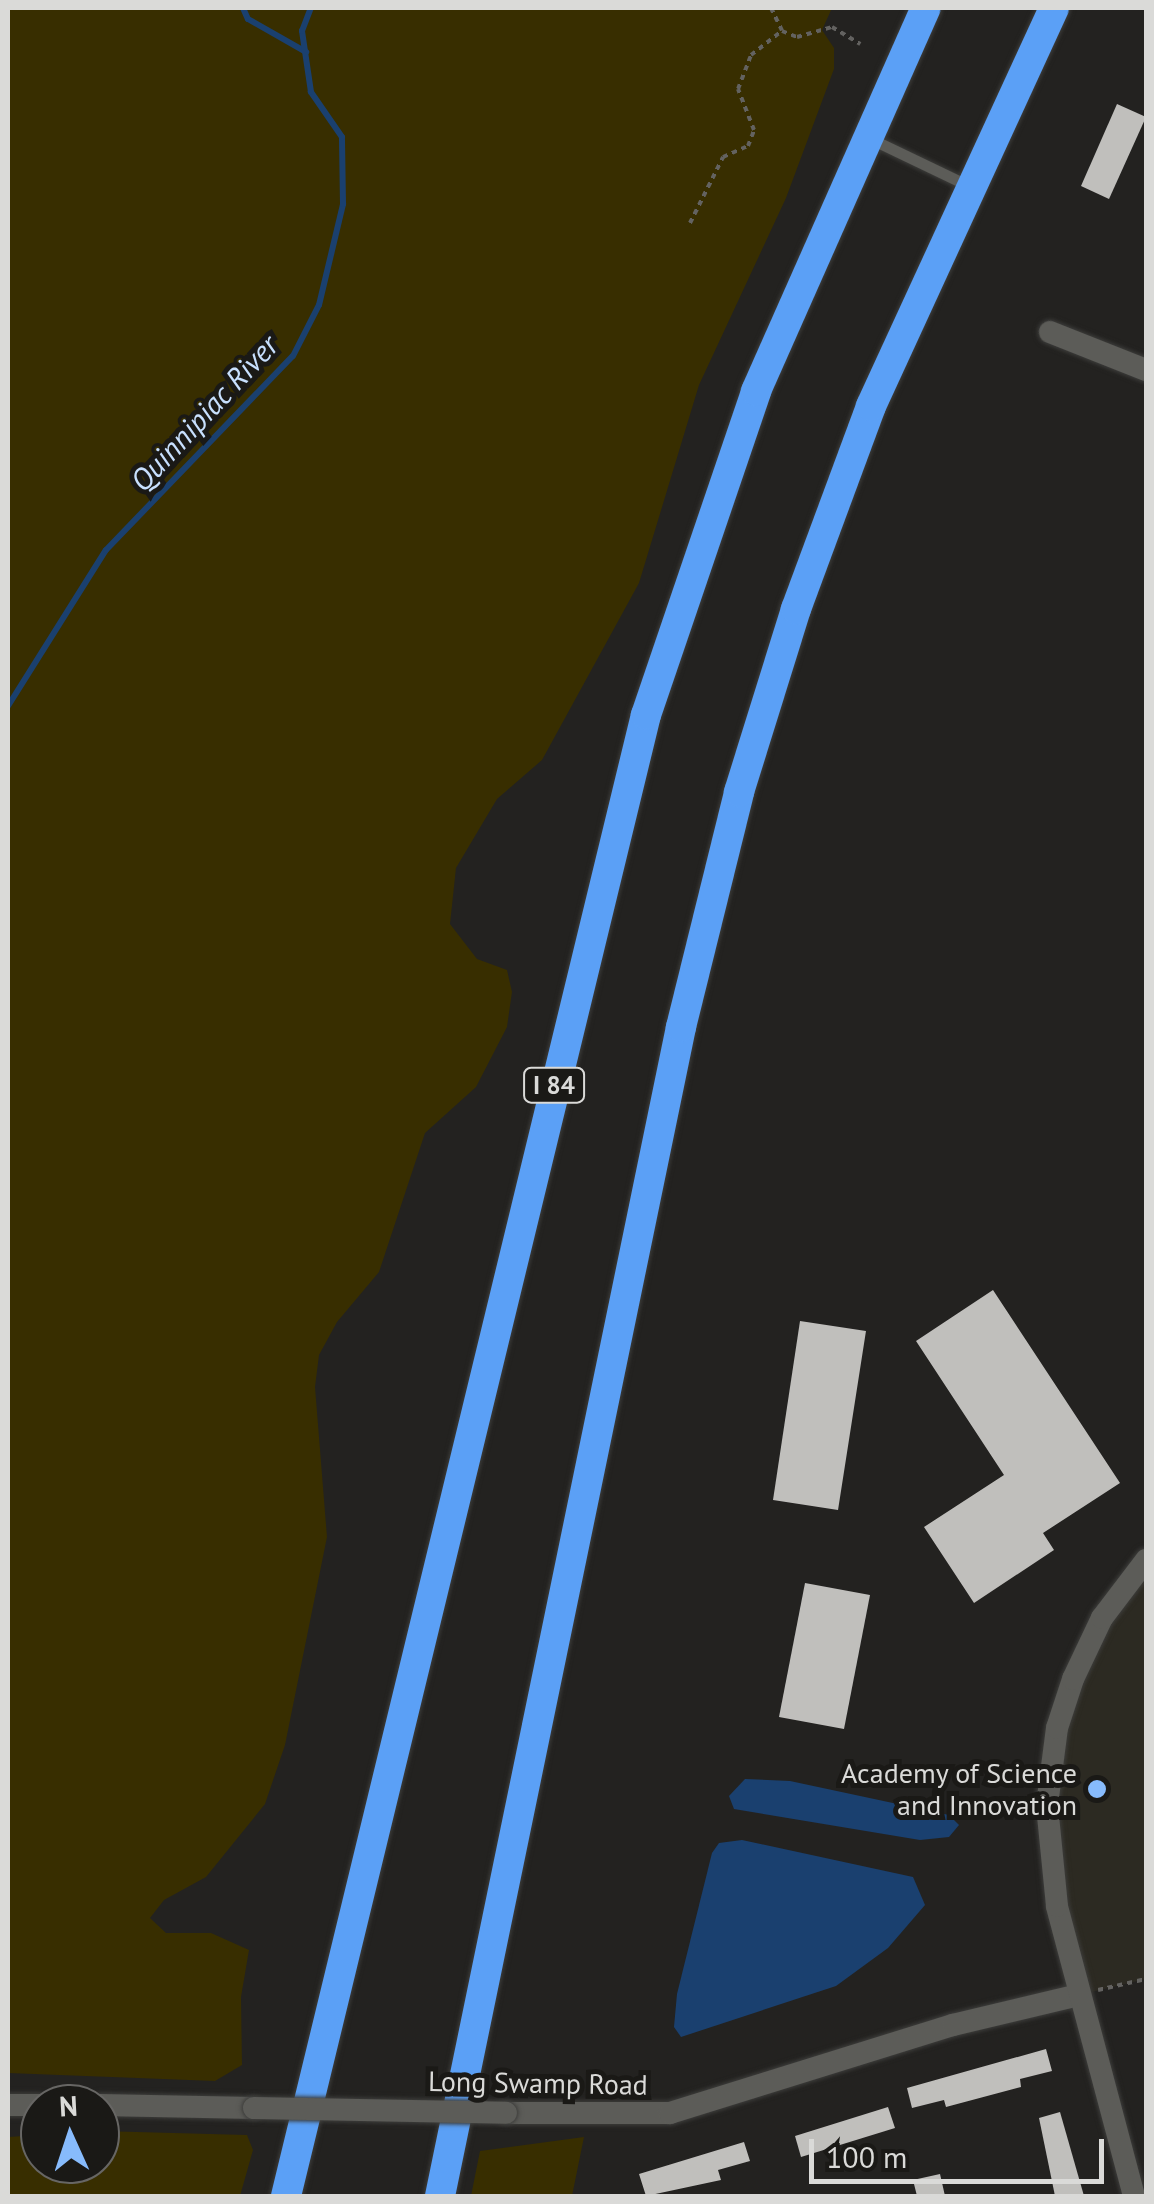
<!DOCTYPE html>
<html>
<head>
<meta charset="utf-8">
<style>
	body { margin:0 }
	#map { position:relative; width:1154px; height:2204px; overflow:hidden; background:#232220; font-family:"PT Sans",sans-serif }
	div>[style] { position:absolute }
	.built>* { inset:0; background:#2c2a22 }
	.green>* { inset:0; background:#382e00 }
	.water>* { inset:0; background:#1a406f }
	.stream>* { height:6px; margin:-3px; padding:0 3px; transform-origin:3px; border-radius:3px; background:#1a406f }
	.building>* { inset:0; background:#c0bfbc }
	.path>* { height:4px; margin-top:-2px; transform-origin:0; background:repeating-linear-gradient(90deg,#636260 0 5px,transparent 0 10px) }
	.roads { filter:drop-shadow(0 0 2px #3d3d3b) drop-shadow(0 0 2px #3d3d3b) }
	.lane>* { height:11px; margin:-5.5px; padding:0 5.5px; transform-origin:5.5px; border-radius:5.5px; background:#5c5c58 }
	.street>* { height:22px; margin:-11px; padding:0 11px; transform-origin:11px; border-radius:11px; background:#5c5c58 }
	.highway>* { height:30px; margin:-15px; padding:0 15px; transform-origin:15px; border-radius:15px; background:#5ba0f6 }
	.bridges { filter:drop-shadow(0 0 2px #3d3d3b) drop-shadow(0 0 2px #3d3d3b) }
	.street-bridge>* { height:22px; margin:-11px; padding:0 11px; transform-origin:11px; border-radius:11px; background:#5c5c58 }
	.dots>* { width:28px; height:28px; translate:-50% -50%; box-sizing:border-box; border:5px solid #1a1916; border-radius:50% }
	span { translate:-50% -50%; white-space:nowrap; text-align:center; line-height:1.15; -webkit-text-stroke:10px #1a1916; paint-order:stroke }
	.shield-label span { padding:2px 8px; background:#1a1916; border:2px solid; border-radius:8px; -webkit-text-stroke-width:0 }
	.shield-label { font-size:25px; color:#dadad8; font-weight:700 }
	.poi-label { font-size:28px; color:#dadad8 }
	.right { translate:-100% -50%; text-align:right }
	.street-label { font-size:28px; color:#dadad8 }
	.water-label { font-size:30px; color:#c8e0fe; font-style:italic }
	.frame { position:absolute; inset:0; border:10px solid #dadad8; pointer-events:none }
	.north { position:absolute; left:20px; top:2084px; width:100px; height:100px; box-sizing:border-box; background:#1a1916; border:2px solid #676664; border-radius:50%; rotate:357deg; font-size:28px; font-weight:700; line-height:40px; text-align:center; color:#dadad8 }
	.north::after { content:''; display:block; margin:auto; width:35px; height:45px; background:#87bbfc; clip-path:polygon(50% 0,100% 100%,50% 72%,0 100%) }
	.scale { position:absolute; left:809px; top:2139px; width:295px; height:45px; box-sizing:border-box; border:5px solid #dadad8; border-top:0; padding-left:12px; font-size:30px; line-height:35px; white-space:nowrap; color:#dadad8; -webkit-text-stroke:8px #1a1916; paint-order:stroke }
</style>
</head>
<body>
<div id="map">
	<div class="built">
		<i style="clip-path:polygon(1146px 1560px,1146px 1979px,1079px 1995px,1053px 1885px,1065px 1699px)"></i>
	</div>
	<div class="green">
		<i style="clip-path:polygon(8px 8px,832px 8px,822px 30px,834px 48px,834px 69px,786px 198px,699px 385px,639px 583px,542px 760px,497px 799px,456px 868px,450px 924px,477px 959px,507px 970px,512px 992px,507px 1027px,476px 1087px,425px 1133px,379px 1272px,337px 1322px,319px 1355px,315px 1387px,327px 1537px,285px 1745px,265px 1804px,206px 1877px,164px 1900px,150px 1918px,166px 1933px,211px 1933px,249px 1950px,241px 1997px,242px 2065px,215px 2081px,8px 2073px)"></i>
		<i style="clip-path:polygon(100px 2131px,247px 2135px,253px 2150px,240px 2196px,8px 2196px,8px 2137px,40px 2135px,40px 2164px,100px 2164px)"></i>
		<i style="clip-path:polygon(584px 2137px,572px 2196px,471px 2196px,480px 2151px)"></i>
	</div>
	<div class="water">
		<i style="clip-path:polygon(745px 1779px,790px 1781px,949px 1815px,959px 1825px,949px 1837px,920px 1840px,734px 1809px,729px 1796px)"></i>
		<i style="clip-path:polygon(742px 1840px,913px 1877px,925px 1905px,888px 1948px,836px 1986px,681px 2037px,674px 2027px,677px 1994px,712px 1853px,719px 1843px)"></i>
	</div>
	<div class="stream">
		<i style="left:243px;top:8px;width:12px;rotate:66deg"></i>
		<i style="left:248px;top:19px;width:67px;rotate:29.6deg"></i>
		<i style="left:8px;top:706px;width:184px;rotate:-57.9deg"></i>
		<i style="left:106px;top:550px;width:269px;rotate:-46.1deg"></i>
		<i style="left:293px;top:356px;width:57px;rotate:-63deg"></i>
		<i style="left:319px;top:305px;width:104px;rotate:-76.6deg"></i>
		<i style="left:343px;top:204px;width:67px;rotate:-90.9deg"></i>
		<i style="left:342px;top:137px;width:55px;rotate:-124.6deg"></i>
		<i style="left:311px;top:92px;width:62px;rotate:-98.4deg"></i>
		<i style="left:302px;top:31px;width:25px;rotate:-69deg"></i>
	</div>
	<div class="building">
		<i style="clip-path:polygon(1117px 104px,1146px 117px,1109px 199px,1081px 186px)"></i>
		<i style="clip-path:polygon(993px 1290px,1120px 1483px,1043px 1533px,1054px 1550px,974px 1603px,924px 1527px,1004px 1475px,916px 1341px)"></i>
		<i style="clip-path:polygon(800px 1321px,866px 1331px,838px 1510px,773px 1500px)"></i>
		<i style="clip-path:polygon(805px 1583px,870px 1595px,844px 1729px,779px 1717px)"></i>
		<i style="clip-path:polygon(1046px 2049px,1052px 2071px,1020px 2079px,1021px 2087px,946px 2107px,944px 2100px,912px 2108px,907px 2088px)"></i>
		<i style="clip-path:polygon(888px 2107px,895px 2128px,801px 2157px,795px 2136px)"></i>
		<i style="clip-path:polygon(1060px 2112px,1084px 2196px,1055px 2196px,1039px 2118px)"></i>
		<i style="clip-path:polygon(744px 2142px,750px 2161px,718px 2170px,721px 2180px,646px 2196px,639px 2174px)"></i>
		<i style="clip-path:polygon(940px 2174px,945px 2196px,917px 2196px,913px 2180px)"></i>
	</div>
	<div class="path">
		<i style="left:771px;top:8px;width:25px;rotate:64deg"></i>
		<i style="left:690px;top:223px;width:74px;rotate:-63.4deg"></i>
		<i style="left:723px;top:157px;width:27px;rotate:-24deg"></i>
		<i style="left:748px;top:146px;width:17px;rotate:-69deg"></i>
		<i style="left:754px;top:130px;width:44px;rotate:-111.3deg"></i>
		<i style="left:738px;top:89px;width:36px;rotate:-69deg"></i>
		<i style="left:751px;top:55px;width:39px;rotate:-38deg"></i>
		<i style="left:782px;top:31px;width:16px;rotate:22deg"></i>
		<i style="left:797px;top:37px;width:36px;rotate:-16deg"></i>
		<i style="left:832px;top:27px;width:33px;rotate:31deg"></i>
		<i style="left:1098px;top:1990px;width:49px;rotate:-12.9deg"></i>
	</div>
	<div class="roads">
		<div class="lane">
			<i style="left:869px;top:138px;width:111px;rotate:25.6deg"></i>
		</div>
		<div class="street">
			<i style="left:1050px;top:332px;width:103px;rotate:21.6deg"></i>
			<i style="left:8px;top:2105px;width:32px"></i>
			<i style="left:100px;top:2105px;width:154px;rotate:1.1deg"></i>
			<i style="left:506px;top:2113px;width:164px"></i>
			<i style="left:670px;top:2113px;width:296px;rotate:-17.3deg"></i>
			<i style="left:953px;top:2025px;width:130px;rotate:-13.4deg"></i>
			<i style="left:1134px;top:2196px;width:300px;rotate:-104.9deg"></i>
			<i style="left:1057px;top:1906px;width:101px;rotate:-95.7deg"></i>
			<i style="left:1047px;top:1805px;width:78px;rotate:-82.6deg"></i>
			<i style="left:1057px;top:1728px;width:52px;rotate:-71.9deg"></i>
			<i style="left:1073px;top:1679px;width:68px;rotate:-64.6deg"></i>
			<i style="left:1102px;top:1618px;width:73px;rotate:-52.8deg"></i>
		</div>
		<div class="highway">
			<i style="left:286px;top:2196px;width:1524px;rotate:-76.34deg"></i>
			<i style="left:646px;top:715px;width:342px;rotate:-71.2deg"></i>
			<i style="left:756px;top:391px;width:419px;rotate:-66.1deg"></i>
			<i style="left:440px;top:2196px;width:1194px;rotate:-78.35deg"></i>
			<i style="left:681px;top:1027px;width:242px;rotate:-76.1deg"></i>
			<i style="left:739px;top:792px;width:192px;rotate:-72.7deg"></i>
			<i style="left:796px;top:609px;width:216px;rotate:-69.7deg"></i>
			<i style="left:871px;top:406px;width:438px;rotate:-65.3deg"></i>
		</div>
	</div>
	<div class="bridges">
		<div class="street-bridge">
			<i style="left:254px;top:2108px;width:252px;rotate:1.1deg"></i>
		</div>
	</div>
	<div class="dots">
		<i style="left:1097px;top:1789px;background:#87bbfc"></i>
	</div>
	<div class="shield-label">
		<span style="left:554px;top:1085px">I 84</span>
	</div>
	<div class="poi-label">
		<span class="right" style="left:1077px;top:1789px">Academy of Science<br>and Innovation</span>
	</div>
	<div class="street-label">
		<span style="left:538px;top:2083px;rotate:1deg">Long Swamp Road</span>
	</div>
	<div class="water-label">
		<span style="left:204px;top:413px;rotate:-47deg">Quinnipiac River</span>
	</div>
	<div class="frame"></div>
	<div class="north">N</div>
	<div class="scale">100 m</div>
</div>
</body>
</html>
